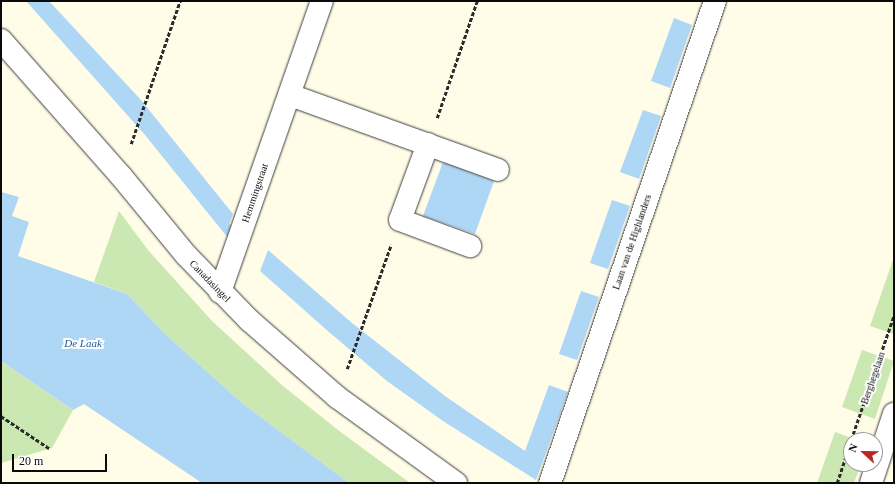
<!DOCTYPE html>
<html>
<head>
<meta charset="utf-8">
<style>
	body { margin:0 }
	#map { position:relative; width:895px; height:484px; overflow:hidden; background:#fffce8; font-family:Georgia,serif }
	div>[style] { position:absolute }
	.green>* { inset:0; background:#cbe8b3 }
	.water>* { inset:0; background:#aed6f5 }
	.path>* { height:2.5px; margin-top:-1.25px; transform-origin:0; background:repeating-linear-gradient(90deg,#2c2c2c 0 4px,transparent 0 6px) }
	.roads { filter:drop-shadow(0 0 1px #3d3d3d) drop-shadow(0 0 1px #3d3d3d) }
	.minor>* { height:22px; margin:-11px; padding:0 11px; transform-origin:11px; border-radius:11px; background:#fff }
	span { translate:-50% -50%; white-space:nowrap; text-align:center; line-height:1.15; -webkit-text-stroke:4px #fff; paint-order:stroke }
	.street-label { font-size:10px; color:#0a0a0a }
	.water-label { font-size:11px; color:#16599a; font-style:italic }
	.frame { position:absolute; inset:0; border:2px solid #0a0a0a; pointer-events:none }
	.north { position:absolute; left:843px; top:432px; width:40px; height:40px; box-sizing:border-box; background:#fff; border:1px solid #9d9d9d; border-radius:50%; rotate:292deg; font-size:11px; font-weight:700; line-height:16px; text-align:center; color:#0a0a0a }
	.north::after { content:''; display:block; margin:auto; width:14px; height:18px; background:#b82625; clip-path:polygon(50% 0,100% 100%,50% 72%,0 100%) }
	.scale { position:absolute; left:12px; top:454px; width:95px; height:18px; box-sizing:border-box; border:2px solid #0a0a0a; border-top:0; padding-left:5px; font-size:12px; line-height:14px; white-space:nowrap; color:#0a0a0a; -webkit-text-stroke:3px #fff; paint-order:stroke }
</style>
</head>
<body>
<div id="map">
	<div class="green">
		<i style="clip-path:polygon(119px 211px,148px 250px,212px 321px,283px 386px,338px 430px,410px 483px,349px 483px,242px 403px,164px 333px,127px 294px,94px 282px)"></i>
		<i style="clip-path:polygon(893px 260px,894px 260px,894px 334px,870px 326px)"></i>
		<i style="clip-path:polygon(862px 350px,894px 361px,875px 419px,842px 407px)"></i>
		<i style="clip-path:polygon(1px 361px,73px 410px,52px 448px,1px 463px)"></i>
		<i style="clip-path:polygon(835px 432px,857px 440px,851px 440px,851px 464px,861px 464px,854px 483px,817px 483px)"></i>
	</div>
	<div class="water">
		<i style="clip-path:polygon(26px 1px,49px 1px,141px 100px,233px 214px,229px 224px,233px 226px,228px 238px,145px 135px)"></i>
		<i style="clip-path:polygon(674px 18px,692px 25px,670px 88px,651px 81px)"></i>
		<i style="clip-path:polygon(643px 110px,661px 116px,639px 179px,620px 172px)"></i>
		<i style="clip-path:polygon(443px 162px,494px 181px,475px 234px,423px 216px)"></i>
		<i style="clip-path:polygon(1px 192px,19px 197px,12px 216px,29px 222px,18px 256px,127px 294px,164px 333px,242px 403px,349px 483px,202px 483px,84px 404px,73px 410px,1px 361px)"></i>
		<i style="clip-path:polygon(612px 200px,630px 206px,608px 269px,590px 263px)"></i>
		<i style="clip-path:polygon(268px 250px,352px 323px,445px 396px,525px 451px,549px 385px,568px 392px,536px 480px,443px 421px,387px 381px,329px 332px,260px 271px)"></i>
		<i style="clip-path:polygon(581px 291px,599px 297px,577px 360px,559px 354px)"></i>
	</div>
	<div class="path">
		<i style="left:437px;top:118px;width:124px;rotate:-71.1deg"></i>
		<i style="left:131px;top:144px;width:151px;rotate:-71.1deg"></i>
		<i style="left:347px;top:369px;width:132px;rotate:-70.5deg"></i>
		<i style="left:1px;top:416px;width:58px;rotate:33.7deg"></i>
		<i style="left:851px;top:440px;width:132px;rotate:-71deg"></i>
		<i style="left:837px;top:483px;width:44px;rotate:-71.6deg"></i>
	</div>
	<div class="roads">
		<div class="minor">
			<i style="left:1px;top:40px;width:181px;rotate:48.6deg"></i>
			<i style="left:121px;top:176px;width:102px;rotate:50.6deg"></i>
			<i style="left:186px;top:255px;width:91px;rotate:45.9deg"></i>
			<i style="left:249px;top:320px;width:117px;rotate:41.2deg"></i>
			<i style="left:337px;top:397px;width:147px;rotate:35.9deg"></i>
			<i style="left:290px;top:95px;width:221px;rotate:19.8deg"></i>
			<i style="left:428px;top:144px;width:81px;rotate:110.2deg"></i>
			<i style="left:400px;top:220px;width:75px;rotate:20.4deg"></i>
			<i style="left:220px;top:292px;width:308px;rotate:-70.7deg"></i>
			<i style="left:550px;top:483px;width:509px;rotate:-71.1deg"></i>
			<i style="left:871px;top:483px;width:73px;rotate:-71.6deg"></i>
		</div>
	</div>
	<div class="street-label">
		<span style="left:255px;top:193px;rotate:-71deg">Hemmingstraat</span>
		<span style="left:632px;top:242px;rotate:-71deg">Laan van de Highlanders</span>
		<span style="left:210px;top:281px;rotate:46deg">Canadasingel</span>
		<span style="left:873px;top:378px;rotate:-71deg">Berghegelaan</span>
	</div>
	<div class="water-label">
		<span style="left:83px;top:343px">De Laak</span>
	</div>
	<div class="frame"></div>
	<div class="north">N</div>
	<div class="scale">20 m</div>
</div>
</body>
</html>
